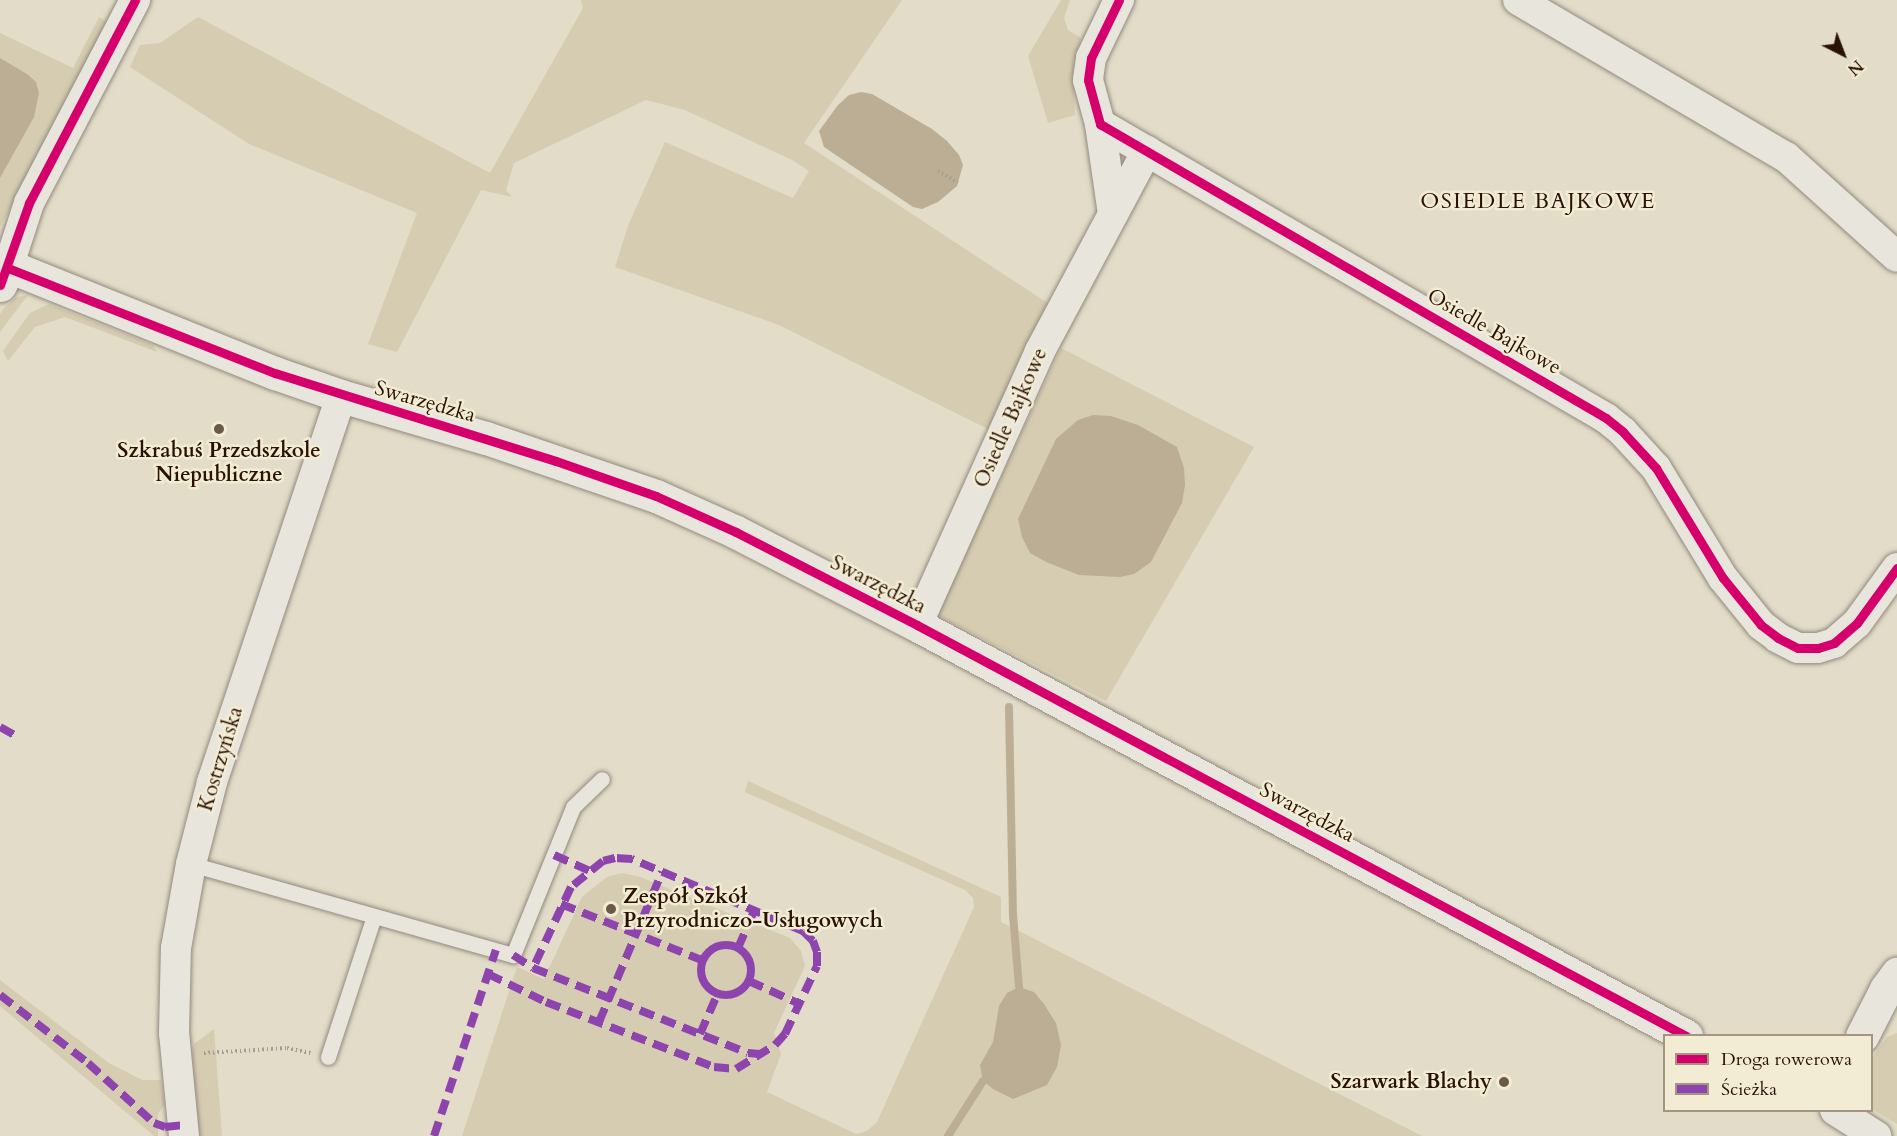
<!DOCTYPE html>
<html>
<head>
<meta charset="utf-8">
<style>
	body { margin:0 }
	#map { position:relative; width:1897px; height:1136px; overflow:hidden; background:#e2dcc8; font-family:Cardo,serif }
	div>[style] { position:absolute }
	.green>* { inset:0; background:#d6ccb1 }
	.water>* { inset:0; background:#bcae94 }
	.stream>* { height:8px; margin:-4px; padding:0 4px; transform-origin:4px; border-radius:4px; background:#bcae94 }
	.path>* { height:4px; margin-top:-2px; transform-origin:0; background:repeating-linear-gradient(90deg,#a39e95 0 1.5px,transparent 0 4.5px) }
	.roads { filter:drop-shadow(0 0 2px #918a7d) drop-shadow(0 0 2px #918a7d) }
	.lane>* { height:15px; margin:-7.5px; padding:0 7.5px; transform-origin:7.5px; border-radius:7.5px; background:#e8e5dc }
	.street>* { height:30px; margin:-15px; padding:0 15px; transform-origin:15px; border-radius:15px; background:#e8e5dc }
	.secondary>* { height:33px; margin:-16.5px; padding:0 16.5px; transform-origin:16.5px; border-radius:16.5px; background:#e8e5dc }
	.quiet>* { height:8px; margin-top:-4px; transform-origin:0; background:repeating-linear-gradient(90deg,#8e44ad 0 15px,transparent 0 23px) }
	.quiet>.ring { margin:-4px; padding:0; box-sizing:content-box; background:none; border:8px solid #8e44ad; border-radius:50% }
	.cycleway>* { height:9px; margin:-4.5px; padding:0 4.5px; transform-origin:4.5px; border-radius:4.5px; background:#d6006c }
	.dots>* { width:16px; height:16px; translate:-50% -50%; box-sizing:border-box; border:3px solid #f3ecd5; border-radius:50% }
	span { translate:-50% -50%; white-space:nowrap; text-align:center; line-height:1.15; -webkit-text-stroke:5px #f3ecd5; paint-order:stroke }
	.street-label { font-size:21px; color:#2b1303 }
	.poi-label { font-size:21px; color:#2b1303; font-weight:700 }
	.left { translate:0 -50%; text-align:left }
	.right { translate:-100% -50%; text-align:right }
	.neighbourhood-label { font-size:22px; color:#2b1303; letter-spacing:1.5px }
	.legend { position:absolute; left:1663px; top:1034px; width:210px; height:78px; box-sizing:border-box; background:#f3ecd5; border:2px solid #a39581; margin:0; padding:8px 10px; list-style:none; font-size:18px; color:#2b1303 }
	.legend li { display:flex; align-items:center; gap:12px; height:30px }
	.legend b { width:30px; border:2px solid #a39581 }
	.north { position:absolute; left:1813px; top:24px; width:60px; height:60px; -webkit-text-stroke:4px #f3ecd5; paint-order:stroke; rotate:138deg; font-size:16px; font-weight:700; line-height:24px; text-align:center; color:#2b1303 }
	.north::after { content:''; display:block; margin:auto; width:21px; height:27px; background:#2b1303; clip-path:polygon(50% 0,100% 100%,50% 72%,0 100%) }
</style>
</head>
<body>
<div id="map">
	<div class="green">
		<i style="clip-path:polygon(581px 0,902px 0,804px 143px,1049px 304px,988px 429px,779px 325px,615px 267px,628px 226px,665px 142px,793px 198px,809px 171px,792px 160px,685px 110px,646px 100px,514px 163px,506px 190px,512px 197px,481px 190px,397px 352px,368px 344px,417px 213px,249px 144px,130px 67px,140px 45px,160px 43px,198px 17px,490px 173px,583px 8px)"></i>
		<i style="clip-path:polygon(1061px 0,1070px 0,1064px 18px,1068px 30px,1081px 38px,1073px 73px,1075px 115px,1048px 123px,1028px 56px)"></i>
		<i style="clip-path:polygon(99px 17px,107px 22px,44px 147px,0 227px,0 33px,73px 68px)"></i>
		<i style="clip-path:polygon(28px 295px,0 332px,0 314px,5px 307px,17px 297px)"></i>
		<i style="clip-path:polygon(49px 304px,153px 345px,157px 352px,65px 317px,35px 327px,8px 361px,3px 351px,30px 313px)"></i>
		<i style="clip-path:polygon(1061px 348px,1254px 447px,1106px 701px,937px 615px)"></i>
		<i style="clip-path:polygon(748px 781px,1001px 897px,1001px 922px,1422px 1136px,462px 1136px,517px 967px,544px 979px,582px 897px,607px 877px,622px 873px,640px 877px,790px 938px,801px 951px,805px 966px,774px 1033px,781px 1054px,767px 1092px,856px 1134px,867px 1131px,877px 1122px,974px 907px,973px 898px,965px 890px,745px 792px)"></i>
		<i style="clip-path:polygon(0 980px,109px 1063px,142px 1080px,161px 1080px,165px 1104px,158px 1114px,158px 1136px,154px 1136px,0 1006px)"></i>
		<i style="clip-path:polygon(214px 1029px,222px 1136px,197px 1136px,189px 1062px,194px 1044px)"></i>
		<i style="clip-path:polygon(1897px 1033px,1897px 1124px,1872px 1109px,1872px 1058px,1887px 1037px)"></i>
	</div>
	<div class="water">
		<i style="clip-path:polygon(0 58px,27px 74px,36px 82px,39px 93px,34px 117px,0 178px)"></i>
		<i style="clip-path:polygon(861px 92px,872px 94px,932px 129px,947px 141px,959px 155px,963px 165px,957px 186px,938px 202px,922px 209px,913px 207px,824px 147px,819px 131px,838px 105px,849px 95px)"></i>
		<i style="clip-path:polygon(1093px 415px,1111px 416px,1138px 425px,1177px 447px,1184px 468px,1185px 485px,1182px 503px,1151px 562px,1134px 574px,1120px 577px,1079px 575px,1046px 562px,1030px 553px,1022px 537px,1018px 519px,1056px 439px,1078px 420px)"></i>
		<i style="clip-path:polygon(1019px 987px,1034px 992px,1044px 1004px,1056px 1023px,1061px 1045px,1057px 1067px,1047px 1085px,1013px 1099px,993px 1089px,983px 1081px,980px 1065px,993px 1042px,999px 1006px,1007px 993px)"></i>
	</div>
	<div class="stream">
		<i style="left:1009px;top:707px;width:208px;rotate:88.9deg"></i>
		<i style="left:1013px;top:915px;width:72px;rotate:85.2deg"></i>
		<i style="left:948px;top:1136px;width:65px;rotate:-57.5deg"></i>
	</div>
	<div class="path">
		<i style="left:938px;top:171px;width:23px;rotate:31deg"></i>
		<i style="left:204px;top:1053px;width:83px;rotate:-3.4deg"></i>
		<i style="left:287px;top:1048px;width:24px;rotate:12deg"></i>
	</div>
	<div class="roads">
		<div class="lane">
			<i style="left:191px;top:864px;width:335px;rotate:15.8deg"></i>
			<i style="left:513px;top:955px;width:160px;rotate:-67.9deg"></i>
			<i style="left:573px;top:807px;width:40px;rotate:-44deg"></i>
			<i style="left:328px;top:1057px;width:148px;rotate:-71.9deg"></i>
		</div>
		<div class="street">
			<i style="left:1119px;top:0;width:64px;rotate:115.8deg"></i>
			<i style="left:1091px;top:58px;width:22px;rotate:98deg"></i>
			<i style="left:1088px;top:80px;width:46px;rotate:74.7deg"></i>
			<i style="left:1100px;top:124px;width:585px;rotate:30.16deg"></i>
			<i style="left:1606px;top:418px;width:22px;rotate:39deg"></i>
			<i style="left:1623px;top:432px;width:49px;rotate:47.5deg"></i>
			<i style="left:1656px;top:468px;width:129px;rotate:58.7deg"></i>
			<i style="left:1723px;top:578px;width:60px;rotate:51deg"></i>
			<i style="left:1761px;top:625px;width:21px;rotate:37deg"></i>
			<i style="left:1778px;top:638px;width:22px;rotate:27deg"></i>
			<i style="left:1798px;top:648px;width:20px"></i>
			<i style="left:1818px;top:648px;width:17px;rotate:-17deg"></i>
			<i style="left:1834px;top:643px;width:30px;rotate:-41deg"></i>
			<i style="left:1857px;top:623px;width:68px;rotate:-54deg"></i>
			<i style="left:1518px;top:0;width:311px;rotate:30.4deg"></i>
			<i style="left:1786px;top:157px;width:149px;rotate:42deg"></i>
			<i style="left:1100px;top:124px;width:91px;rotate:81.8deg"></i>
			<i style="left:8px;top:268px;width:68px;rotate:-72.1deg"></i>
			<i style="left:29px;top:203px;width:229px;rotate:-62.4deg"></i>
			<i style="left:917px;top:625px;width:300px;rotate:-65.8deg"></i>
			<i style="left:1040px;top:351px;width:227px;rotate:-61.9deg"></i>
			<i style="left:1835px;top:1110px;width:49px;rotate:32.4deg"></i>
			<i style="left:184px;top:1136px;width:103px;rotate:-95.5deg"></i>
			<i style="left:174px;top:1033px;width:85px;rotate:-88.7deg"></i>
			<i style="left:176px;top:948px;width:85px;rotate:-79.9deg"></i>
			<i style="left:191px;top:864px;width:85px;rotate:-75.6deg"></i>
			<i style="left:212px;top:782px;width:407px;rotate:-71.5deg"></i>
		</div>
		<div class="secondary">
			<i style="left:0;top:285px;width:19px;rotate:-65deg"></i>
			<i style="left:8px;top:268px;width:13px;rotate:13deg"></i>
			<i style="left:21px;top:271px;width:274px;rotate:21.9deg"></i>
			<i style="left:275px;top:373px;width:70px;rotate:19.2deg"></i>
			<i style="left:341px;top:396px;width:151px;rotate:16.2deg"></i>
			<i style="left:486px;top:438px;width:180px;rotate:18.8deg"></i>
			<i style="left:656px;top:496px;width:88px;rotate:24.2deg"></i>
			<i style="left:736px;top:532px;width:203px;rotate:27.2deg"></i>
			<i style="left:917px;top:625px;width:872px;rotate:28.12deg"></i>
			<i style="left:1862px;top:1036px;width:53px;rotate:-62.9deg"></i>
			<i style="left:1886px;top:989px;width:19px;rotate:-54deg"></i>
		</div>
	</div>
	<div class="quiet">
		<i style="left:0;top:727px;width:21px;rotate:29deg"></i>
		<i style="left:554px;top:855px;width:39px;rotate:24deg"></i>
		<i style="left:561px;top:904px;width:152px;rotate:21.7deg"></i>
		<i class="ring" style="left:701px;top:945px;width:42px;height:42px"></i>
		<i style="left:738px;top:948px;width:40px;rotate:-66.6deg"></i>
		<i style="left:513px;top:955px;width:24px;rotate:33deg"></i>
		<i style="left:533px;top:968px;width:231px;rotate:21.6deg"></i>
		<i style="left:748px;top:1053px;width:12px;rotate:5deg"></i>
		<i style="left:488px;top:974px;width:64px;rotate:25.8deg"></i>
		<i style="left:546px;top:1002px;width:180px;rotate:21.2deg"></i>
		<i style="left:714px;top:1067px;width:22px;rotate:5deg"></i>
		<i style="left:736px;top:1069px;width:46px;rotate:-31.6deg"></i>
		<i style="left:775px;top:1045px;width:15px;rotate:-48deg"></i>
		<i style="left:785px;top:1034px;width:75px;rotate:-64.8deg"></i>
		<i style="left:817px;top:966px;width:14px;rotate:-90deg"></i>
		<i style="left:817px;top:952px;width:12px;rotate:-110deg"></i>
		<i style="left:813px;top:941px;width:14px;rotate:-135deg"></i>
		<i style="left:803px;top:931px;width:186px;rotate:-157.2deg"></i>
		<i style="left:632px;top:859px;width:17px;rotate:-177deg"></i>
		<i style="left:615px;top:858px;width:12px;rotate:166deg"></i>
		<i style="left:603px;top:861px;width:41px;rotate:140.9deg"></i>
		<i style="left:571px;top:887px;width:89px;rotate:115.1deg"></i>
		<i style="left:749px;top:981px;width:56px;rotate:24.3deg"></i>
		<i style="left:0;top:995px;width:111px;rotate:37.7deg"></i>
		<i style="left:88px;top:1063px;width:89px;rotate:42.3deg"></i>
		<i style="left:154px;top:1123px;width:12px;rotate:20deg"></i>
		<i style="left:165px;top:1127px;width:18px;rotate:-6deg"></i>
		<i style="left:599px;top:1022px;width:163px;rotate:-67.2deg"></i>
		<i style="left:700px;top:1034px;width:43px;rotate:-66.4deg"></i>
		<i style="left:434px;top:1136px;width:196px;rotate:-71.6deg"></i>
	</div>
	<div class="cycleway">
		<i style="left:1119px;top:0;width:64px;rotate:115.8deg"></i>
		<i style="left:1091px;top:58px;width:22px;rotate:98deg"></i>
		<i style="left:1088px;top:80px;width:46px;rotate:74.7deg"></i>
		<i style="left:1100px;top:124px;width:585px;rotate:30.16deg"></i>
		<i style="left:1606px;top:418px;width:22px;rotate:39deg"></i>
		<i style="left:1623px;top:432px;width:49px;rotate:47.5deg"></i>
		<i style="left:1656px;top:468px;width:129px;rotate:58.7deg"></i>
		<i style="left:1723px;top:578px;width:60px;rotate:51deg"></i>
		<i style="left:1761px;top:625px;width:21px;rotate:37deg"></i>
		<i style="left:1778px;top:638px;width:22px;rotate:27deg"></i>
		<i style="left:1798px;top:648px;width:20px"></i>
		<i style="left:1818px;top:648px;width:17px;rotate:-17deg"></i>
		<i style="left:1834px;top:643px;width:30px;rotate:-41deg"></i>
		<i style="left:1857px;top:623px;width:68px;rotate:-54deg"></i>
		<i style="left:8px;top:268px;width:287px;rotate:21.5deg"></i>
		<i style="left:275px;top:373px;width:294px;rotate:17.4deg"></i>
		<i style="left:556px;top:461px;width:106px;rotate:19.3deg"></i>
		<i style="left:656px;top:496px;width:88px;rotate:24.2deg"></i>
		<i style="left:736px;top:532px;width:203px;rotate:27.2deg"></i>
		<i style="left:917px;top:625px;width:872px;rotate:28.12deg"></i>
		<i style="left:0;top:285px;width:87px;rotate:-70.5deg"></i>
		<i style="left:29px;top:203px;width:229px;rotate:-62.4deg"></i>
	</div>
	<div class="dots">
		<i style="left:219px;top:429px;background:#6b5948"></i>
		<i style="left:611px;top:909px;background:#6b5948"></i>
		<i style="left:1504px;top:1082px;background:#6b5948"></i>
	</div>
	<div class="street-label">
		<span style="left:1494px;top:332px;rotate:30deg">Osiedle Bajkowe</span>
		<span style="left:425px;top:402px;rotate:16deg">Swarzędzka</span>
		<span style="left:1011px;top:418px;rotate:-66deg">Osiedle Bajkowe</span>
		<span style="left:878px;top:585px;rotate:27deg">Swarzędzka</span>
		<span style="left:221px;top:759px;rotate:-73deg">Kostrzyńska</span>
		<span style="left:1307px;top:813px;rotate:28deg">Swarzędzka</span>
	</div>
	<div class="poi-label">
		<span style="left:219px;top:463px">Szkrabuś Przedszkole<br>Niepubliczne</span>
		<span class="left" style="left:623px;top:909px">Zespół Szkół<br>Przyrodniczo-Usługowych</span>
		<span class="right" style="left:1492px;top:1082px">Szarwark Blachy</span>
	</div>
	<div class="neighbourhood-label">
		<span style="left:1538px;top:202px">OSIEDLE BAJKOWE</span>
	</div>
	<ul class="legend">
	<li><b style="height:8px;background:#d6006c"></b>Droga rowerowa</li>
	<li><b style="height:8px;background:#8e44ad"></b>Ścieżka</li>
	</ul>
	<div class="north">N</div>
</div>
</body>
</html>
